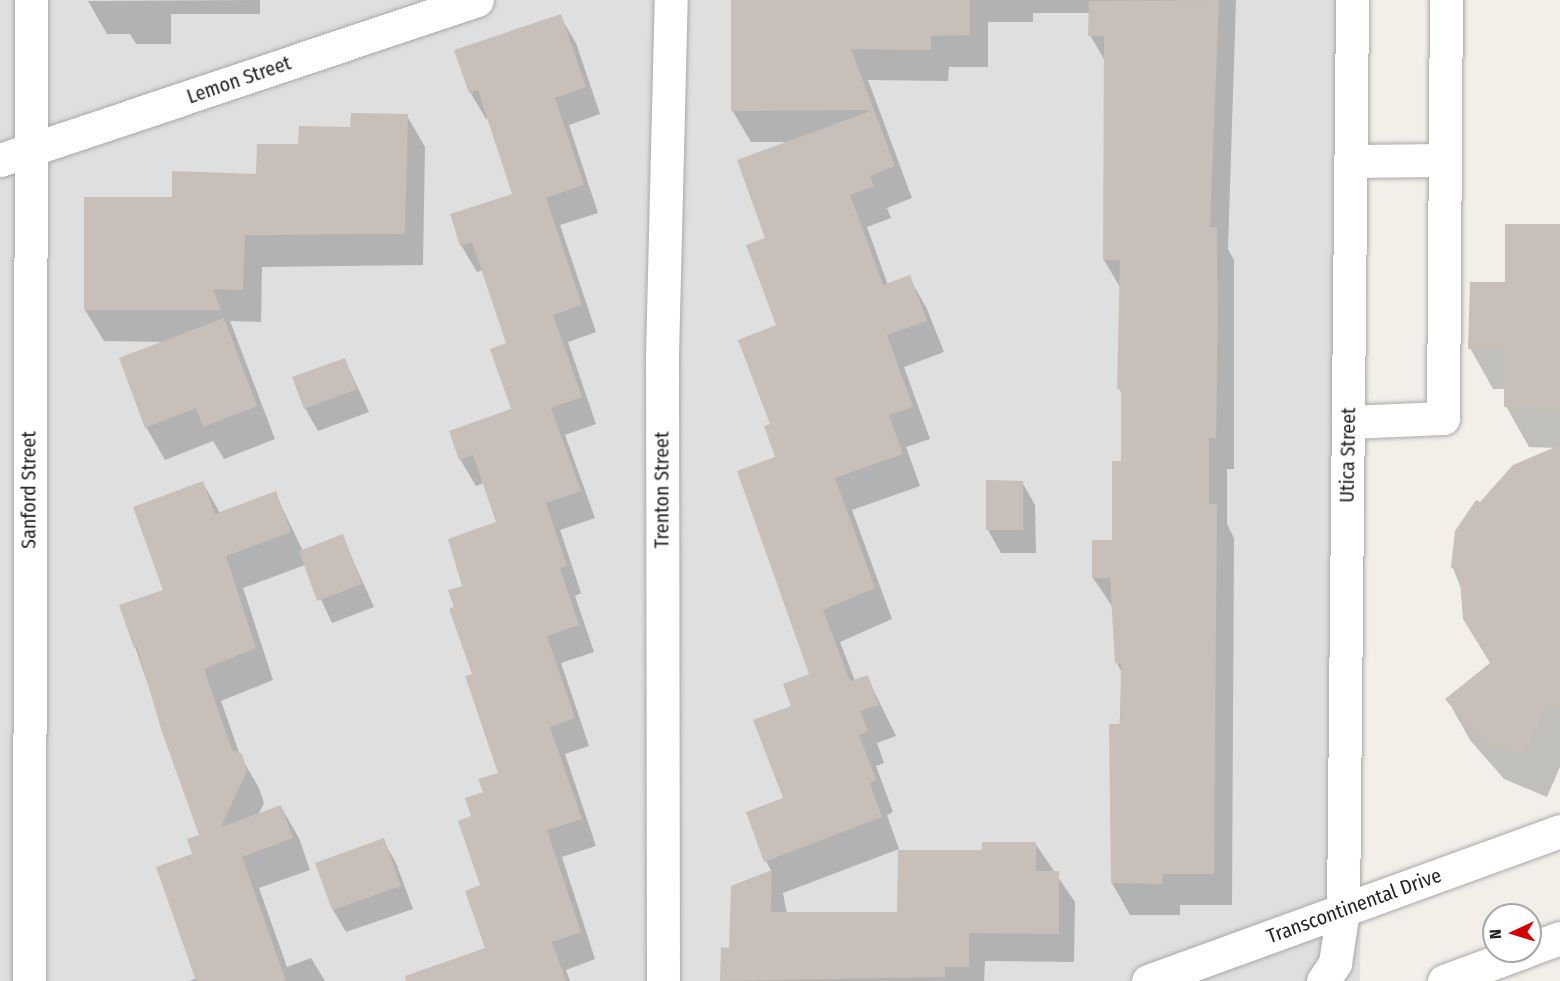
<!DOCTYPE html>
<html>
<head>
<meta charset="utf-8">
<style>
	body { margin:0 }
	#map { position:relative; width:1560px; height:981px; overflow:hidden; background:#f2efe9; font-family:"Fira Sans Condensed",sans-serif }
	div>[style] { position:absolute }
	.residential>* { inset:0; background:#e0dfdf }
	.shadow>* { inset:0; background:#0003 }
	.building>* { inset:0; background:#c7bfb8 }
	.roads { filter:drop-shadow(0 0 2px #a9a9a9) drop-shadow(0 0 2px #a9a9a9) }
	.minor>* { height:33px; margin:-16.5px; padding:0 16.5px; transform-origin:16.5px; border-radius:16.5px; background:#fff }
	span { translate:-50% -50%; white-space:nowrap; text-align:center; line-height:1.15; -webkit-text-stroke:6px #fff; paint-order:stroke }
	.street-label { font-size:20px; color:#222 }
	.north { position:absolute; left:1482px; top:903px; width:60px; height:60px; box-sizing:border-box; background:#fff; border:2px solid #a7a7a7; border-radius:50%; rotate:266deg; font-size:16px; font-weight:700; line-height:24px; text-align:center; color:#222 }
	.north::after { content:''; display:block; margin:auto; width:21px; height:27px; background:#d40000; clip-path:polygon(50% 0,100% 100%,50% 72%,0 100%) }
</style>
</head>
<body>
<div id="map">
	<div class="residential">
		<i style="clip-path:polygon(0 0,1369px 0,1360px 981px,0 981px)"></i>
	</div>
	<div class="shadow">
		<i style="clip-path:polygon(260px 0,260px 14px,171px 14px,171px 44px,136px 44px,130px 34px,107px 34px,88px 1px)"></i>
		<i style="clip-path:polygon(732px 0,1236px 0,1228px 249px,1234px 260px,1234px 469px,1227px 469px,1227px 524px,1234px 538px,1232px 905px,1180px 905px,1180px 915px,1130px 915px,1112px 883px,1122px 673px,1117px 663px,1114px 609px,1093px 578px,1113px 542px,1123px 463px,1123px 395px,1119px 389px,1121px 289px,1104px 260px,1105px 61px,1090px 35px,1090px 13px,1033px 13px,1033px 22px,988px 22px,988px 67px,949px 67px,948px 81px,868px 80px,912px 198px,887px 208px,891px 218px,867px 227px,888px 285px,909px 277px,927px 309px,944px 352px,904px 367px,930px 439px,906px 447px,920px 486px,852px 510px,892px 619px,840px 642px,855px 681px,867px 677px,896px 736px,877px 743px,884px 763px,876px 766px,893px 812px,887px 815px,899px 849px,783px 893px,787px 914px,899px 914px,983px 852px,1035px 843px,1075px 902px,1074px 962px,985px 961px,984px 981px,722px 981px,723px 949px,731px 950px,732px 887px,772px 872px,766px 861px,785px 799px,793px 706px,811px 675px,772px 425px,778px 326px,767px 239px,789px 142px,751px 142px,732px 110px)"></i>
		<i style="clip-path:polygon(560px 16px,576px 43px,600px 114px,569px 125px,598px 213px,560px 225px,596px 332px,568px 342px,596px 424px,565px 435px,595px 518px,560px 530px,581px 593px,575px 596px,594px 652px,561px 663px,589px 746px,565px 754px,596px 846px,562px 857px,595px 959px,566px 970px,570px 981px,457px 981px,487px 949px,473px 817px,500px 774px,456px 608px,498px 523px,484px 483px,476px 486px,460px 459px,513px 410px,508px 344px,483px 270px,477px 272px,461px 245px,514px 195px,489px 118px,486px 119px,470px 92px)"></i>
		<i style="clip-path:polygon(407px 116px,425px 147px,423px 265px,262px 267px,261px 322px,230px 321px,275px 439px,224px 459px,213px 441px,165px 460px,146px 427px,166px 342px,104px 341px,85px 310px,173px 199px,258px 175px,299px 146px)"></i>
		<i style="clip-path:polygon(1560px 226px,1560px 767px,1547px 797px,1504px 779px,1470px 740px,1447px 699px,1491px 664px,1453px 568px,1481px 504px,1557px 448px,1529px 447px,1506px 406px,1506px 389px,1493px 389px,1470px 348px,1507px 283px)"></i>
		<i style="clip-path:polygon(345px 360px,369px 412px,318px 431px,305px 408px)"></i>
		<i style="clip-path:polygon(1022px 482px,1035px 505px,1036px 553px,1001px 553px,988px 530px)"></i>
		<i style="clip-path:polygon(203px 483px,220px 513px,275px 493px,303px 551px,342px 536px,374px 607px,332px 623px,305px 565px,243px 588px,273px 680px,221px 701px,240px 755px,259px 788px,264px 803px,258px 815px,281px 807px,299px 838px,310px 870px,259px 888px,287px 967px,311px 958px,325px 981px,189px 981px,197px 978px,194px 855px,201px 836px,135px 647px,165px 591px)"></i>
		<i style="clip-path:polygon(383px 840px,396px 863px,413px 909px,346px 932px,333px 910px)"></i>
	</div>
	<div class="building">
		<i style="clip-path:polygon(731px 0,970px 0,970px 35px,931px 36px,931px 50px,851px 49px,895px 166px,870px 176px,874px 186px,850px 195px,883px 285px,910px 275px,927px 321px,887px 335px,913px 407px,889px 415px,903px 454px,835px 478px,875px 588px,823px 610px,850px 681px,868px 675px,879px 705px,860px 711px,868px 731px,859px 735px,876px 780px,870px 783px,882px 817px,764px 862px,746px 812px,783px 798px,753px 720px,791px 706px,783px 684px,809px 674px,737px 471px,775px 457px,764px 426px,770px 424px,738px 340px,776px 325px,746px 245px,765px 238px,737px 160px,873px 110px,731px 111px)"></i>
		<i style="clip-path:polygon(1219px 0,1210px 227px,1217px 227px,1218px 317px,1216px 438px,1209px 438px,1209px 504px,1217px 504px,1214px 874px,1163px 874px,1162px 884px,1111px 883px,1109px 724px,1120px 724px,1121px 664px,1115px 663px,1110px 578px,1092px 578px,1092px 540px,1112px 540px,1112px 461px,1121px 461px,1121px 389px,1117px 389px,1120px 260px,1103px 260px,1104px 36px,1088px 36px,1089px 1px)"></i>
		<i style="clip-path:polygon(561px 14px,586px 87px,555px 98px,584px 185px,546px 198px,582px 305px,553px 315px,582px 397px,551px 408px,581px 491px,546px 503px,567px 566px,560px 568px,579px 625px,547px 636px,575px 718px,550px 727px,582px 819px,547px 830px,581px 932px,552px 942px,566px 981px,406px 981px,405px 976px,485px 948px,465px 891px,480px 885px,458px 821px,471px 816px,465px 798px,483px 792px,478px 779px,498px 773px,465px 676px,472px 674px,449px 609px,454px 607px,448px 590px,462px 586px,448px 539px,496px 522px,473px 455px,459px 460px,449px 431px,511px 409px,490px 349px,506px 343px,472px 242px,460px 246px,450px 214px,512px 194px,478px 90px,469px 93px,454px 50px)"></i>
		<i style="clip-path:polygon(351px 113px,408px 114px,405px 234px,245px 235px,243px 290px,213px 289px,221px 310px,84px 310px,84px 197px,172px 197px,172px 171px,256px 174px,257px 144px,298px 144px,299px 126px,350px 127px)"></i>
		<i style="clip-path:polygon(1505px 224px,1560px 224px,1560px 408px,1504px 407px,1504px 348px,1468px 349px,1470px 282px,1505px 282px)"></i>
		<i style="clip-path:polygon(224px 318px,257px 406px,203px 427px,196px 408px,145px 428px,119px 358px)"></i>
		<i style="clip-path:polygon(345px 358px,357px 389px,304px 409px,292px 377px)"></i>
		<i style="clip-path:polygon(1560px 445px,1560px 707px,1546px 705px,1523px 757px,1478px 738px,1445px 699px,1490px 663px,1463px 619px,1459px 569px,1451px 568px,1455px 531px,1476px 500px,1480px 502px,1513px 465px)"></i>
		<i style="clip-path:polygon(986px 480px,1023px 481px,1023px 530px,986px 530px)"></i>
		<i style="clip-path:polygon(203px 481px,215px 514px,276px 491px,291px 532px,226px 556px,256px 648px,204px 669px,232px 750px,242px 754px,247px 770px,221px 827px,281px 805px,293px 838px,242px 857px,286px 981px,196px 981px,156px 867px,192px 854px,187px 839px,199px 835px,162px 732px,137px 647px,134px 648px,119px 605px,163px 590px,133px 507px)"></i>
		<i style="clip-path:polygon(343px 534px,362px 584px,317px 601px,299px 551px)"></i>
		<i style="clip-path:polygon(384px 838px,401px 886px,332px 910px,315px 863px)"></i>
		<i style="clip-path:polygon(982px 842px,1036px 842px,1036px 871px,1059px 871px,1059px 934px,969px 933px,969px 967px,945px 967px,945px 977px,720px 981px,721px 947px,729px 948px,731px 886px,772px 870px,771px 912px,897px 912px,898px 850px,982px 850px)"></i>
	</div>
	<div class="roads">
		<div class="minor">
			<i style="left:0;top:160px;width:503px;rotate:-18.54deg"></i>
			<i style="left:1351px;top:161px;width:94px;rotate:-0.6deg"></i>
			<i style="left:1348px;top:422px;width:95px;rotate:-2.4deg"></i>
			<i style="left:1443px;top:418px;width:418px;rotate:-89.6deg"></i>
			<i style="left:1530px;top:949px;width:32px;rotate:-20deg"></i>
			<i style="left:29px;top:981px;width:981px;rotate:-89.88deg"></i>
			<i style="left:663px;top:981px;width:625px;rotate:-90.09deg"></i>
			<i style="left:662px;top:356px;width:356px;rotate:-88.6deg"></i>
			<i style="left:1148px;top:981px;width:438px;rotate:-20deg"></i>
			<i style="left:1323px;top:981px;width:22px;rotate:-56deg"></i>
			<i style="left:1335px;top:963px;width:54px;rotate:-81.4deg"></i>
			<i style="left:1343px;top:910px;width:910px;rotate:-89.43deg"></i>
			<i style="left:1444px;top:981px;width:87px;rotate:-20.1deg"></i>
		</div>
	</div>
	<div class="street-label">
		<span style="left:239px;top:80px;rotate:-19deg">Lemon Street</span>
		<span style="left:1348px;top:455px;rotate:-89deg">Utica Street</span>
		<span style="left:29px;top:490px;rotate:-90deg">Sanford Street</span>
		<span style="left:662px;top:490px;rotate:-90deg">Trenton Street</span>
		<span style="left:1354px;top:906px;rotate:-20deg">Transcontinental Drive</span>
	</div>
	<div class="north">N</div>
</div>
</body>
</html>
